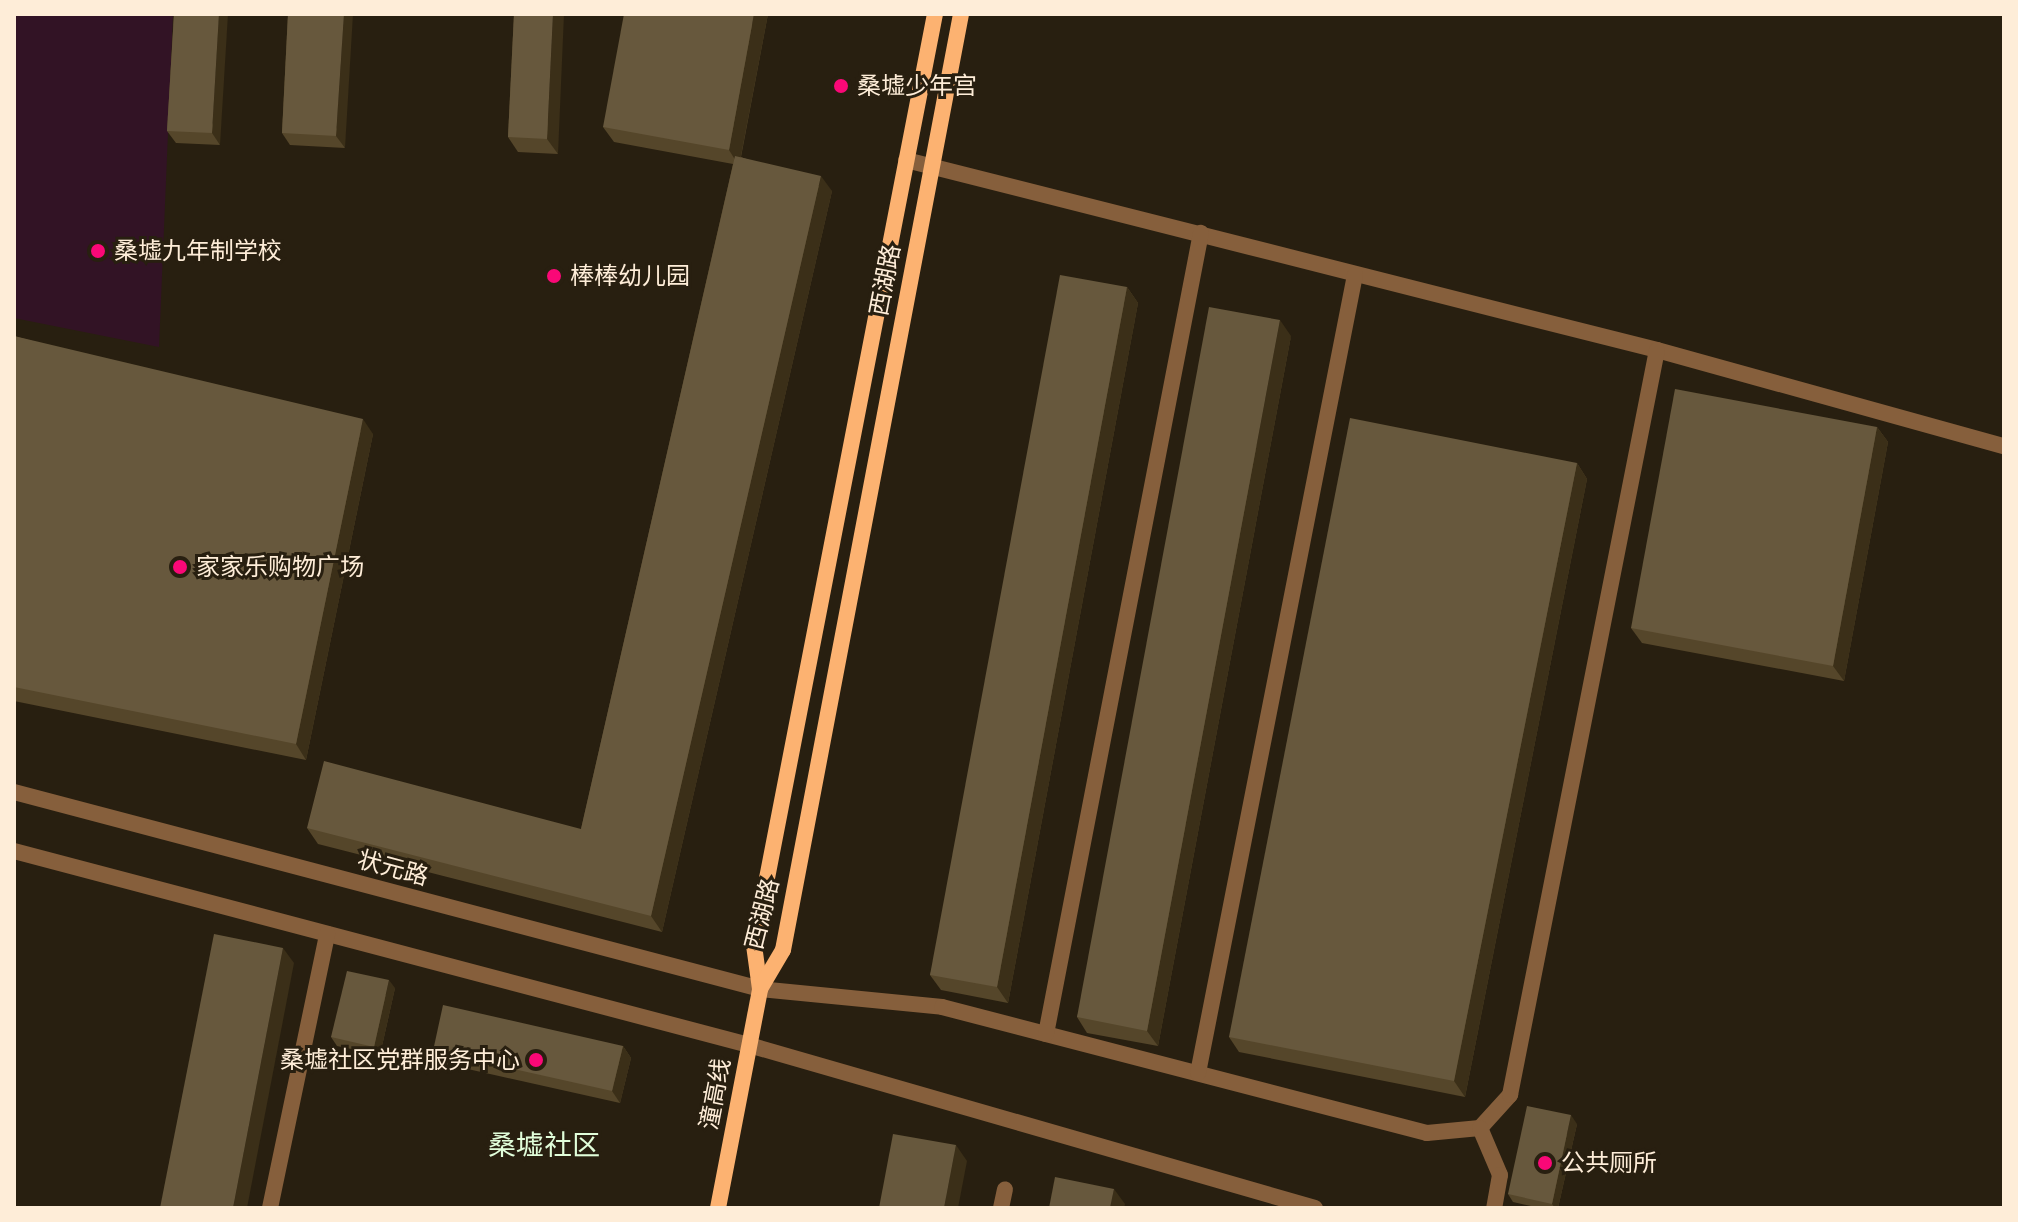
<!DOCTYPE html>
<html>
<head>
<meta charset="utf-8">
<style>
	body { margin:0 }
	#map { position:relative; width:2018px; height:1222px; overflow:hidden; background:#281f10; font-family:"IBM Plex Sans","Noto Sans SC",sans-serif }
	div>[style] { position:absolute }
	.green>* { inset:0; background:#321325 }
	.minor>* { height:16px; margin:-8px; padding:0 8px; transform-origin:8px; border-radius:8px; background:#865f3c }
	.secondary>* { height:16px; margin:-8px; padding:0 8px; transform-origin:8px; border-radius:8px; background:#fcb271 }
	.wall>* { inset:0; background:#55462a }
	.shaded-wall>* { inset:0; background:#3b2f18 }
	.building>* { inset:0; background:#67583d }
	.dots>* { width:22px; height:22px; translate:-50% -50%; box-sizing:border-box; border:4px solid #281f10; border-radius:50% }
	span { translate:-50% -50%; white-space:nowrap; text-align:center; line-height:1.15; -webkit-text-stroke:6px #281f10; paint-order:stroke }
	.poi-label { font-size:24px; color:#feedd8 }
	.left { translate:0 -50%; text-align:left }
	.right { translate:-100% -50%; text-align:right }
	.street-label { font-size:24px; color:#feedd8 }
	.quarter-label { font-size:28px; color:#e1feda }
	.frame { position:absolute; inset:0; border:16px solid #feedd8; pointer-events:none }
</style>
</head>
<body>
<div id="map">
	<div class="green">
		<i style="clip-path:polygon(14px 14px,173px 14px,159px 347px,14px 318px)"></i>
	</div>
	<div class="minor">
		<i style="left:906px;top:160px;width:775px;rotate:14.2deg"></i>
		<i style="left:1657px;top:350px;width:360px;rotate:15.5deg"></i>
		<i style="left:14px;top:792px;width:772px;rotate:14.79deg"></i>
		<i style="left:760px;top:989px;width:183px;rotate:5.6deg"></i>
		<i style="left:942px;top:1007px;width:501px;rotate:14.56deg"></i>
		<i style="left:1427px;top:1133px;width:53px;rotate:-5.4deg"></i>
		<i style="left:1480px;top:1128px;width:45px;rotate:-47.7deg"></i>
		<i style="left:1510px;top:1095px;width:759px;rotate:-78.84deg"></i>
		<i style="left:14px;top:851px;width:760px;rotate:14.79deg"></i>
		<i style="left:749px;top:1045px;width:589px;rotate:16.07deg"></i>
		<i style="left:1046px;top:1034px;width:816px;rotate:-79.05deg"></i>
		<i style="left:1198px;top:1073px;width:813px;rotate:-78.87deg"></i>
		<i style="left:1480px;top:1128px;width:51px;rotate:66.9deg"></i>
		<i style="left:1500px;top:1175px;width:34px;rotate:100deg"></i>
		<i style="left:270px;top:1208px;width:280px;rotate:-78.2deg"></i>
		<i style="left:1001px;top:1208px;width:19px;rotate:-78deg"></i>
	</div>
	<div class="secondary">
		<i style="left:760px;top:989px;width:44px;rotate:-97.8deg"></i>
		<i style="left:754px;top:945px;width:948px;rotate:-79deg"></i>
		<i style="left:718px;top:1208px;width:223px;rotate:-79.1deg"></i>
		<i style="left:760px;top:989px;width:45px;rotate:-59.5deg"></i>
		<i style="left:783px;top:950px;width:953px;rotate:-79.23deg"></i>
	</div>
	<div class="wall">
		<i style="clip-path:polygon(174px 14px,220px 145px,176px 143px,167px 131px)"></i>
		<i style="clip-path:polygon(288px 14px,345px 148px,290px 145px,282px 133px)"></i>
		<i style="clip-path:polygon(514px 14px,558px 154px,518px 152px,508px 137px)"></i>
		<i style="clip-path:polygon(768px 14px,741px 157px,832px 191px,662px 932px,318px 844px,307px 828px,581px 829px,733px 164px,614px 142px,603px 127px)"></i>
		<i style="clip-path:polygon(1127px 287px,1138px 303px,1008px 1003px,941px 990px,930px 975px)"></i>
		<i style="clip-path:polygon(14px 336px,373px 434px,306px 760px,14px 701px)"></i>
		<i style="clip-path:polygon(1291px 336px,1158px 1046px,1087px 1033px,1077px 1017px)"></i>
		<i style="clip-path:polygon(1877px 427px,1888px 442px,1844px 681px,1642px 643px,1631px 628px)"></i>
		<i style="clip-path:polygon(1577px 463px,1587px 479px,1465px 1097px,1239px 1052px,1229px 1037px)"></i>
		<i style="clip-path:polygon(395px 988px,380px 1055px,337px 1046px,331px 1037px)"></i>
		<i style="clip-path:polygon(623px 1046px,631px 1058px,620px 1103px,441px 1063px,433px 1051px)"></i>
		<i style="clip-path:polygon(1577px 1124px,1558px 1208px,1540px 1208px,1513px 1202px,1508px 1194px)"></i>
	</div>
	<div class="shaded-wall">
		<i style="clip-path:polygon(219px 14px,228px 14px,220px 145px,212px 133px)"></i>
		<i style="clip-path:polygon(344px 14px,353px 14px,345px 148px,336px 136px)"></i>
		<i style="clip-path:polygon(553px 14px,564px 14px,558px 154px,547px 139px)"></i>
		<i style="clip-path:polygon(754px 14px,768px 14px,739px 166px,729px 150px)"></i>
		<i style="clip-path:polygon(821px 176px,832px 191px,662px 932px,651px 916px)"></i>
		<i style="clip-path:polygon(1127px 287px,1138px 303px,1008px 1003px,997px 987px)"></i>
		<i style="clip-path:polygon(1280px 320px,1291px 336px,1158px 1046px,1147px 1031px)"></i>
		<i style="clip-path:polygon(363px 419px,373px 434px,306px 760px,296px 744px)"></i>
		<i style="clip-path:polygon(1877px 427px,1888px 442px,1844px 681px,1833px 666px)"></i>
		<i style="clip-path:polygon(1577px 463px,1587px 479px,1465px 1097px,1454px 1081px)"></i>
		<i style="clip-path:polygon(283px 948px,294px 963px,247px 1208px,233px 1208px)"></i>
		<i style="clip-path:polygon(389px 980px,395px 988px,380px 1055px,374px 1047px)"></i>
		<i style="clip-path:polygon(623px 1046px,631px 1058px,620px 1103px,612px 1091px)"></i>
		<i style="clip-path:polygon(1571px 1115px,1577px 1124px,1558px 1208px,1555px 1208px,1552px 1204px)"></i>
		<i style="clip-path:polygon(956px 1145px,967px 1161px,958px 1208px,944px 1208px)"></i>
		<i style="clip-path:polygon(1114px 1189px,1125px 1204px,1124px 1208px,1110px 1208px)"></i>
	</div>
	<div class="building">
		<i style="clip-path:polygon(174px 14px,219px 14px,212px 133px,167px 131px)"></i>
		<i style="clip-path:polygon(288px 14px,344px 14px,336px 136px,282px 133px)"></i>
		<i style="clip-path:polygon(514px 14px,553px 14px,547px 139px,508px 137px)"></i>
		<i style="clip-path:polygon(624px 14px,754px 14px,729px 150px,603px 127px)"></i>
		<i style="clip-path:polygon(735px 156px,821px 176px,651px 916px,307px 828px,324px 761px,581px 829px)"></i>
		<i style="clip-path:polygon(1060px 275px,1127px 287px,997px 987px,930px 975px)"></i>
		<i style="clip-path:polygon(1209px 307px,1280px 320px,1147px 1031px,1077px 1017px)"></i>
		<i style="clip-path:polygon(14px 336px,363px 419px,296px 744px,14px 687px)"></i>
		<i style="clip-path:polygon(1675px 389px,1877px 427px,1833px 666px,1631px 628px)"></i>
		<i style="clip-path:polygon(1350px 418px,1577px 463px,1454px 1081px,1229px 1037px)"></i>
		<i style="clip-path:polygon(214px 934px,283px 948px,233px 1208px,160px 1208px)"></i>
		<i style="clip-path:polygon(347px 971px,389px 980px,374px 1047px,331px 1037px)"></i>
		<i style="clip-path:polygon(443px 1005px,623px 1046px,612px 1091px,433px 1051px)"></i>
		<i style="clip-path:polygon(1527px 1106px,1571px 1115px,1552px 1204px,1508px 1194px)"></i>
		<i style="clip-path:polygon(893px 1134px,956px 1145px,944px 1208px,879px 1208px)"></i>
		<i style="clip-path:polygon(1055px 1177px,1114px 1189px,1110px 1208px,1049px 1208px)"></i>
	</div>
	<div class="dots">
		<i style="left:841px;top:86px;background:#fa0877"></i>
		<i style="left:98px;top:251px;background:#fa0877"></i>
		<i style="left:554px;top:276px;background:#fa0877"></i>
		<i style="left:180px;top:567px;background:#fa0877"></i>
		<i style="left:536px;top:1060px;background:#fa0877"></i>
		<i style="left:1545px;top:1163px;background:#fa0877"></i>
	</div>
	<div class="poi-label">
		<span class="left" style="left:857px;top:86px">桑墟少年宫</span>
		<span class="left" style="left:114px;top:251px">桑墟九年制学校</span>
		<span class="left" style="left:570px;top:276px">棒棒幼儿园</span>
		<span class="left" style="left:196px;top:567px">家家乐购物广场</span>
		<span class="right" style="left:520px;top:1060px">桑墟社区党群服务中心</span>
		<span class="left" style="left:1561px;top:1163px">公共厕所</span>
	</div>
	<div class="street-label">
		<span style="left:885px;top:280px;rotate:-79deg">西湖路</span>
		<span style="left:393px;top:868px;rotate:15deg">状元路</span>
		<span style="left:762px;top:914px;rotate:-76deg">西湖路</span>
		<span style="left:715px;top:1094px;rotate:-79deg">潼高线</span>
	</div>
	<div class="quarter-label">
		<span style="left:544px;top:1145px">桑墟社区</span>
	</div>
	<div class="frame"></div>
</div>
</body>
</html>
